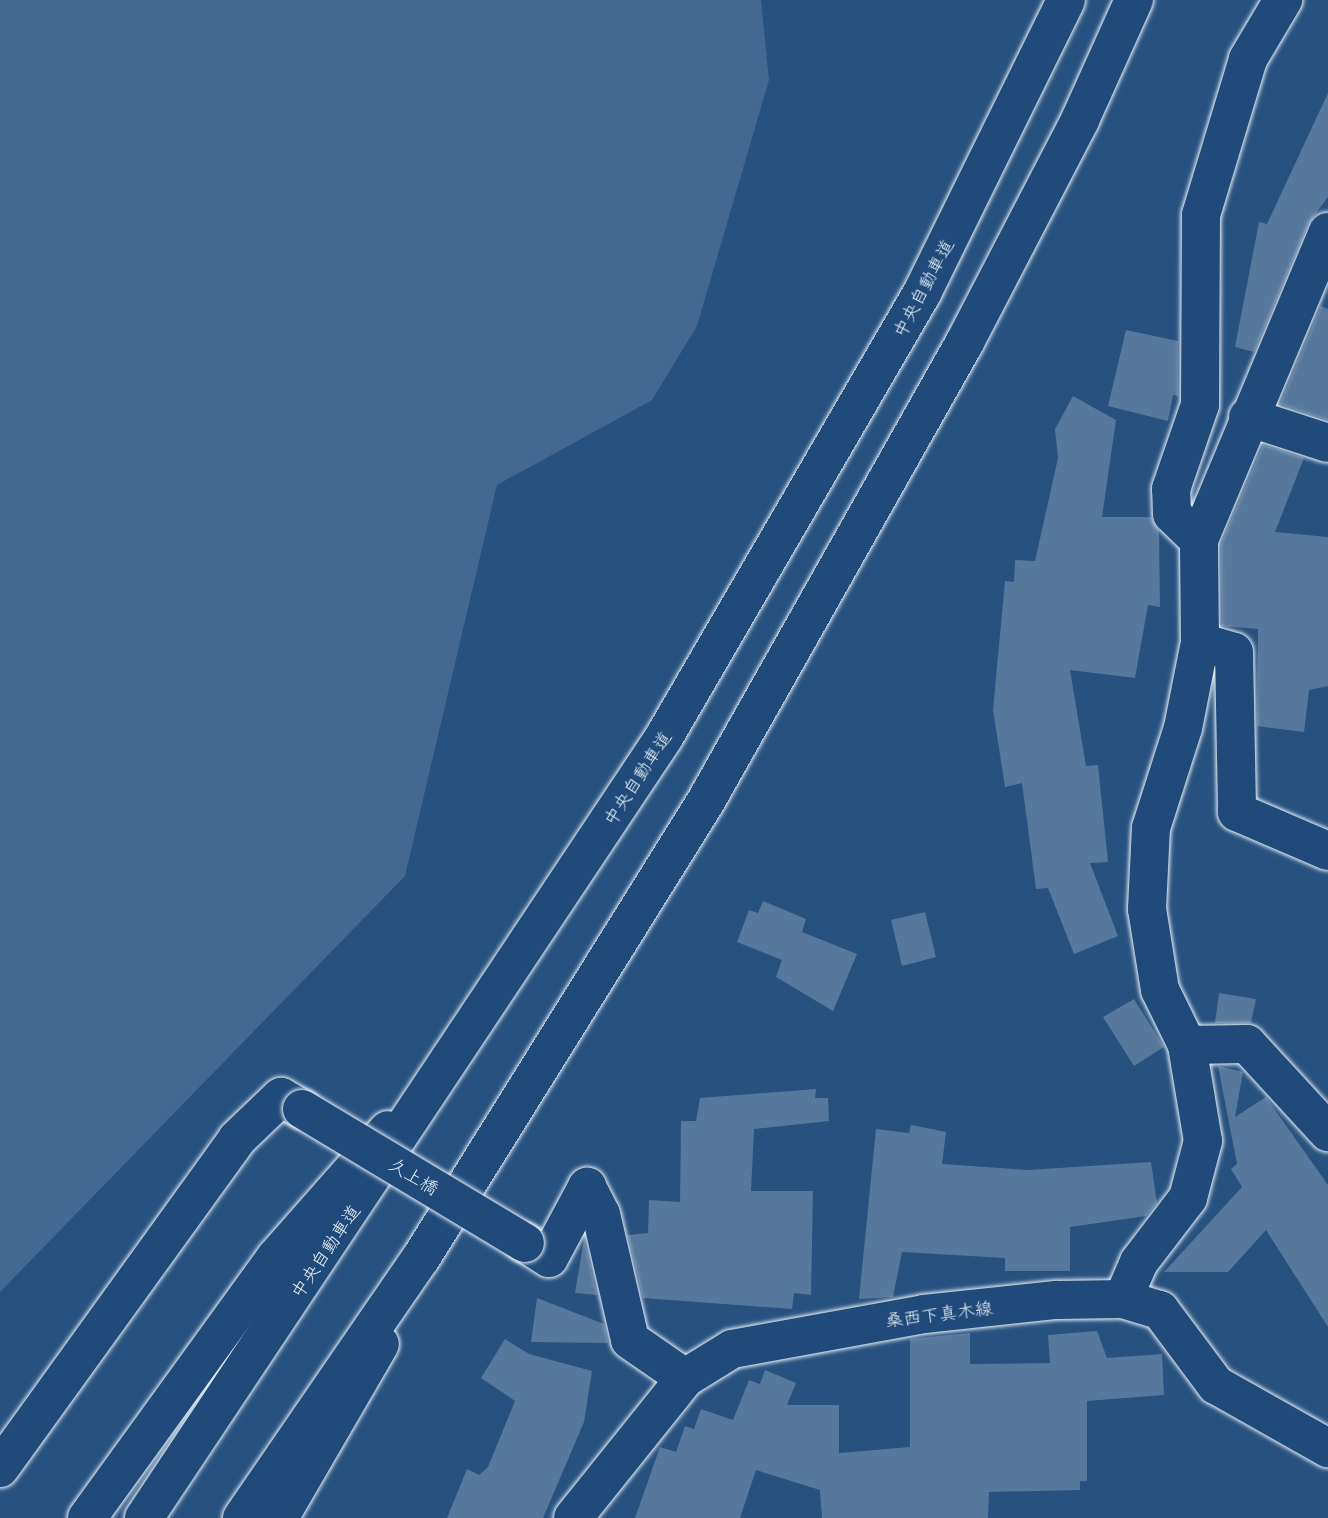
<!DOCTYPE html>
<html>
<head>
<meta charset="utf-8">
<style>
	body { margin:0 }
	#map { position:relative; width:1328px; height:1518px; overflow:hidden; background:#27517f; font-family:"Playpen Sans","Klee One",sans-serif }
	div>[style] { position:absolute }
	.green>* { inset:0; background:#436891 }
	.building>* { inset:0; background:#57789d }
	.roads { filter:drop-shadow(0 0 2px #e8f1f8) drop-shadow(0 0 2px #e8f1f8) }
	.minor>* { height:38px; margin:-19px; padding:0 19px; transform-origin:19px; border-radius:19px; background:#1f4a7a }
	.major>* { height:38px; margin:-19px; padding:0 19px; transform-origin:19px; border-radius:19px; background:#1f4a7a }
	.highway>* { height:38px; margin:-19px; padding:0 19px; transform-origin:19px; border-radius:19px; background:#1f4a7a }
	.bridges { filter:drop-shadow(0 0 2px #e8f1f8) drop-shadow(0 0 2px #e8f1f8) }
	.minor-bridge>* { height:38px; margin:-19px; padding:0 19px; transform-origin:19px; border-radius:19px; background:#1f4a7a }
	span { translate:-50% -50%; white-space:nowrap; text-align:center; line-height:1.15; -webkit-text-stroke:5px #1f4a7a; paint-order:stroke }
	.street-label { font-size:18px; color:#e8f1f8 }
</style>
</head>
<body>
<div id="map">
	<div class="green">
		<i style="clip-path:polygon(0 0,761px 0,769px 80px,697px 326px,652px 400px,497px 485px,405px 876px,0 1292px)"></i>
	</div>
	<div class="building">
		<i style="clip-path:polygon(1328px 93px,1328px 197px,1308px 224px,1254px 352px,1235px 347px,1259px 222px,1267px 224px)"></i>
		<i style="clip-path:polygon(1321px 306px,1328px 309px,1328px 420px,1280px 404px)"></i>
		<i style="clip-path:polygon(1126px 330px,1178px 341px,1178px 396px,1173px 395px,1168px 421px,1108px 406px)"></i>
		<i style="clip-path:polygon(1073px 396px,1116px 420px,1102px 517px,1151px 517px,1159px 532px,1160px 607px,1148px 605px,1135px 678px,1070px 670px,1086px 766px,1098px 765px,1108px 862px,1090px 863px,1118px 936px,1074px 954px,1048px 888px,1036px 889px,1022px 783px,1005px 787px,993px 710px,1005px 581px,1014px 582px,1015px 560px,1035px 561px,1058px 458px,1055px 429px)"></i>
		<i style="clip-path:polygon(1263px 445px,1304px 458px,1275px 532px,1328px 537px,1328px 686px,1309px 690px,1304px 732px,1257px 726px,1258px 629px,1222px 626px,1221px 544px)"></i>
		<i style="clip-path:polygon(763px 901px,806px 919px,802px 932px,857px 954px,833px 1011px,776px 977px,782px 960px,737px 942px,749px 910px,758px 913px)"></i>
		<i style="clip-path:polygon(925px 912px,936px 957px,902px 966px,891px 920px)"></i>
		<i style="clip-path:polygon(1219px 993px,1256px 999px,1251px 1023px,1215px 1023px)"></i>
		<i style="clip-path:polygon(1134px 999px,1164px 1047px,1134px 1066px,1103px 1017px)"></i>
		<i style="clip-path:polygon(1218px 1066px,1243px 1072px,1235px 1117px,1266px 1097px,1328px 1185px,1328px 1327px,1266px 1230px,1228px 1272px,1164px 1272px,1242px 1187px,1231px 1169px,1237px 1164px)"></i>
		<i style="clip-path:polygon(816px 1089px,815px 1098px,828px 1098px,829px 1121px,754px 1129px,751px 1191px,813px 1191px,811px 1295px,794px 1293px,792px 1309px,643px 1298px,628px 1235px,648px 1233px,649px 1200px,680px 1202px,681px 1121px,696px 1121px,700px 1098px)"></i>
		<i style="clip-path:polygon(911px 1125px,946px 1132px,942px 1164px,1028px 1170px,1151px 1162px,1157px 1203px,1146px 1216px,1070px 1227px,1070px 1271px,1005px 1271px,1005px 1258px,902px 1252px,893px 1297px,859px 1299px,876px 1129px,909px 1133px)"></i>
		<i style="clip-path:polygon(584px 1239px,597px 1295px,575px 1293px)"></i>
		<i style="clip-path:polygon(537px 1298px,604px 1324px,608px 1343px,531px 1342px)"></i>
		<i style="clip-path:polygon(1097px 1331px,1107px 1358px,1162px 1354px,1164px 1395px,1087px 1401px,1087px 1481px,1080px 1481px,1080px 1490px,989px 1492px,988px 1518px,822px 1518px,820px 1490px,756px 1470px,740px 1518px,635px 1518px,660px 1447px,676px 1452px,685px 1426px,694px 1429px,701px 1409px,733px 1420px,749px 1380px,760px 1384px,765px 1370px,796px 1383px,787px 1405px,839px 1405px,839px 1453px,910px 1447px,910px 1339px,970px 1333px,970px 1364px,1050px 1363px,1048px 1335px)"></i>
		<i style="clip-path:polygon(505px 1339px,529px 1354px,592px 1371px,584px 1422px,543px 1518px,447px 1518px,467px 1469px,479px 1475px,488px 1467px,515px 1401px,481px 1378px)"></i>
	</div>
	<div class="roads">
		<div class="minor">
			<i style="left:1248px;top:417px;width:84px;rotate:18deg"></i>
			<i style="left:1199px;top:540px;width:37px;rotate:-136deg"></i>
			<i style="left:1172px;top:514px;width:25px;rotate:-92deg"></i>
			<i style="left:1171px;top:489px;width:89px;rotate:-71deg"></i>
			<i style="left:1200px;top:405px;width:190px;rotate:-89.7deg"></i>
			<i style="left:1201px;top:215px;width:163px;rotate:-73.2deg"></i>
			<i style="left:1248px;top:59px;width:69px;rotate:-59.3deg"></i>
			<i style="left:1200px;top:642px;width:35px;rotate:16deg"></i>
			<i style="left:1234px;top:652px;width:160px;rotate:88.9deg"></i>
			<i style="left:1237px;top:812px;width:99px;rotate:23.2deg"></i>
			<i style="left:1187px;top:1045px;width:60px;rotate:-1deg"></i>
			<i style="left:1247px;top:1044px;width:120px;rotate:47.4deg"></i>
			<i style="left:525px;top:1243px;width:28px;rotate:32deg"></i>
			<i style="left:549px;top:1258px;width:81px;rotate:-61.8deg"></i>
			<i style="left:587px;top:1187px;width:30px;rotate:63deg"></i>
			<i style="left:601px;top:1214px;width:129px;rotate:77deg"></i>
			<i style="left:630px;top:1340px;width:67px;rotate:34.6deg"></i>
			<i style="left:1123px;top:1299px;width:40px;rotate:-66.6deg"></i>
			<i style="left:1139px;top:1262px;width:81px;rotate:-52.6deg"></i>
			<i style="left:1188px;top:1198px;width:59px;rotate:-75.3deg"></i>
			<i style="left:1203px;top:1141px;width:97px;rotate:-99.5deg"></i>
			<i style="left:1187px;top:1045px;width:61px;rotate:-116.1deg"></i>
			<i style="left:1160px;top:990px;width:82px;rotate:-99.1deg"></i>
			<i style="left:1147px;top:909px;width:81px;rotate:-87.2deg"></i>
			<i style="left:1151px;top:828px;width:105px;rotate:-72.3deg"></i>
			<i style="left:1183px;top:728px;width:88px;rotate:-78.8deg"></i>
			<i style="left:1200px;top:642px;width:102px;rotate:-90.6deg"></i>
			<i style="left:1199px;top:540px;width:334px;rotate:-67.3deg"></i>
			<i style="left:0;top:1468px;width:405px;rotate:-54.2deg"></i>
			<i style="left:237px;top:1139px;width:61px;rotate:-43.7deg"></i>
			<i style="left:281px;top:1097px;width:24px;rotate:30deg"></i>
			<i style="left:87px;top:1518px;width:322px;rotate:-54.1deg"></i>
			<i style="left:276px;top:1257px;width:169px;rotate:-48.6deg"></i>
			<i style="left:279px;top:1518px;width:201px;rotate:-59.9deg"></i>
		</div>
		<div class="major">
			<i style="left:573px;top:1518px;width:179px;rotate:-51.3deg"></i>
			<i style="left:685px;top:1378px;width:55px;rotate:-31.7deg"></i>
			<i style="left:732px;top:1349px;width:195px;rotate:-10.3deg"></i>
			<i style="left:924px;top:1314px;width:133px;rotate:-6.1deg"></i>
			<i style="left:1056px;top:1300px;width:67px;rotate:-0.9deg"></i>
			<i style="left:1123px;top:1299px;width:39px;rotate:17deg"></i>
			<i style="left:1160px;top:1310px;width:94px;rotate:53.3deg"></i>
			<i style="left:1216px;top:1385px;width:129px;rotate:29.4deg"></i>
		</div>
		<div class="highway">
			<i style="left:144px;top:1518px;width:938px;rotate:-56.34deg"></i>
			<i style="left:664px;top:737px;width:514px;rotate:-59.84deg"></i>
			<i style="left:922px;top:293px;width:326px;rotate:-63.8deg"></i>
			<i style="left:242px;top:1518px;width:316px;rotate:-55.5deg"></i>
			<i style="left:421px;top:1258px;width:539px;rotate:-58.05deg"></i>
			<i style="left:706px;top:801px;width:527px;rotate:-60.57deg"></i>
			<i style="left:965px;top:342px;width:250px;rotate:-62.6deg"></i>
			<i style="left:1080px;top:120px;width:132px;rotate:-65.8deg"></i>
		</div>
	</div>
	<div class="bridges">
		<div class="minor-bridge">
			<i style="left:302px;top:1109px;width:260px;rotate:31deg"></i>
		</div>
	</div>
	<div class="street-label">
		<span style="left:923px;top:288px;rotate:-62deg">中央自動車道</span>
		<span style="left:637px;top:778px;rotate:-57deg">中央自動車道</span>
		<span style="left:414px;top:1176px;rotate:31deg">久上橋</span>
		<span style="left:325px;top:1251px;rotate:-56deg">中央自動車道</span>
		<span style="left:939px;top:1314px;rotate:-7deg">桑西下真木線</span>
	</div>
</div>
</body>
</html>
